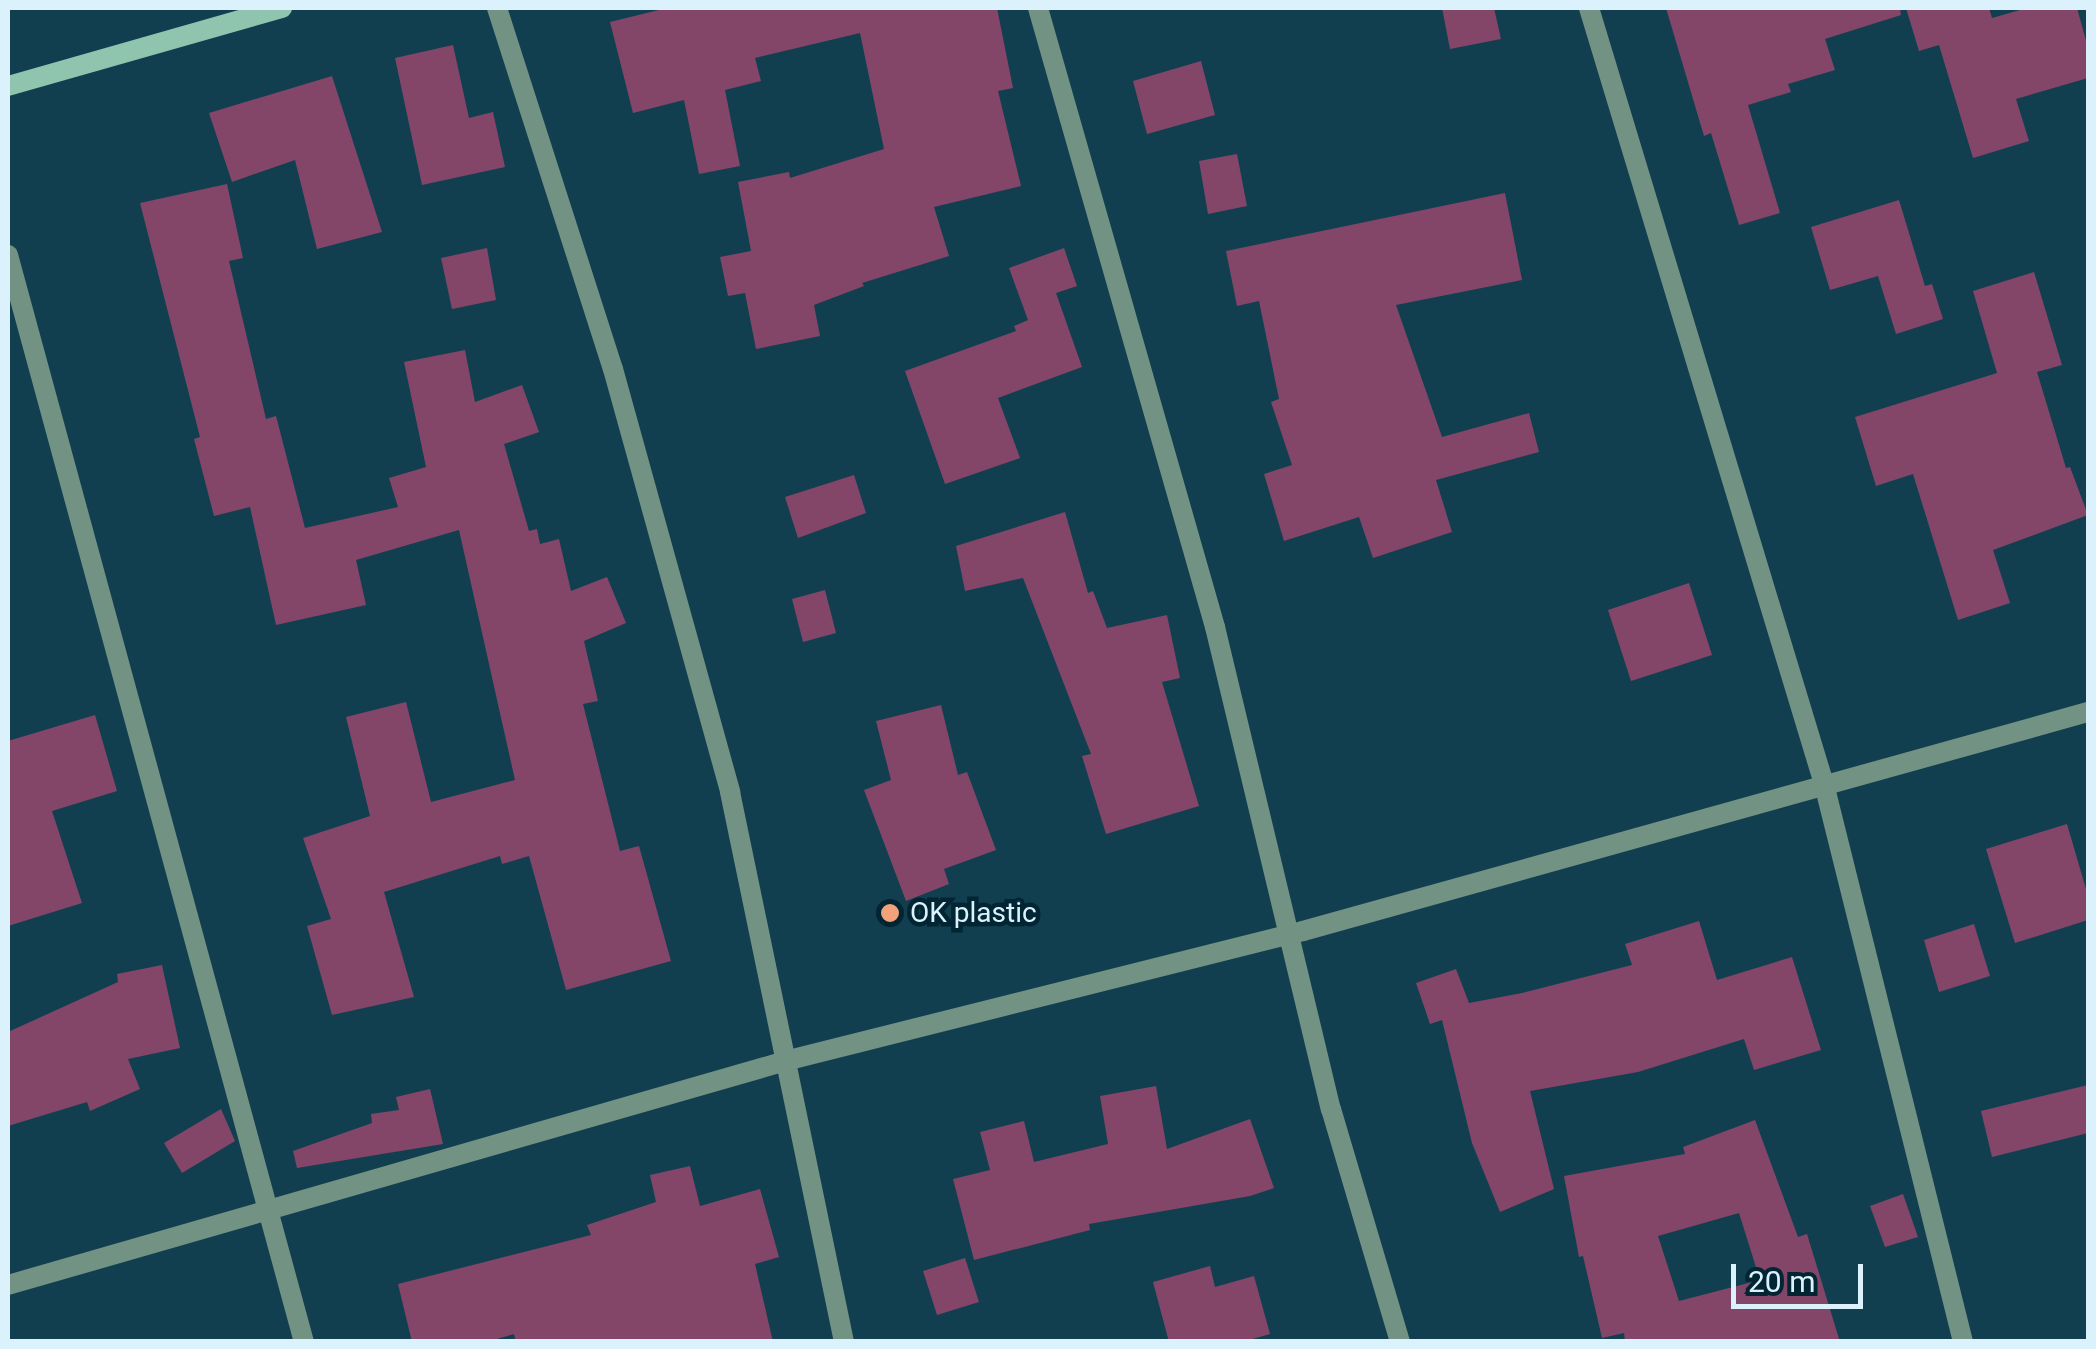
<!DOCTYPE html>
<html>
<head>
<meta charset="utf-8">
<style>
	body { margin:0 }
	#map { position:relative; width:2096px; height:1349px; overflow:hidden; background:#123f50; font-family:Roboto,sans-serif }
	div>[style] { position:absolute }
	.building>* { inset:0; background:#834668 }
	.street>* { height:20px; margin:-10px; padding:0 10px; transform-origin:10px; border-radius:10px; background:#729284 }
	.secondary>* { height:20px; margin:-10px; padding:0 10px; transform-origin:10px; border-radius:10px; background:#8fc4ae }
	.dots>* { width:28px; height:28px; translate:-50% -50%; box-sizing:border-box; border:5px solid #012532; border-radius:50% }
	span { translate:-50% -50%; white-space:nowrap; text-align:center; line-height:1.15; -webkit-text-stroke:9px #012532; paint-order:stroke }
	.poi-label { font-size:28px; color:#dbf2fc }
	.left { translate:0 -50%; text-align:left }
	.frame { position:absolute; inset:0; border:10px solid #dbf2fc; pointer-events:none }
	.scale { position:absolute; left:1731px; top:1264px; width:132px; height:45px; box-sizing:border-box; border:5px solid #dbf2fc; border-top:0; padding-left:12px; font-size:30px; line-height:35px; white-space:nowrap; color:#dbf2fc; -webkit-text-stroke:8px #012532; paint-order:stroke }
</style>
</head>
<body>
<div id="map">
	<div class="building">
		<i style="clip-path:polygon(667px 8px,997px 8px,1013px 88px,998px 91px,1021px 186px,934px 207px,949px 256px,862px 283px,864px 286px,814px 305px,820px 336px,756px 349px,745px 293px,728px 296px,720px 257px,751px 251px,738px 182px,789px 172px,790px 178px,884px 149px,860px 33px,755px 58px,761px 81px,725px 90px,740px 166px,699px 174px,684px 100px,633px 113px,610px 22px)"></i>
		<i style="clip-path:polygon(1442px 8px,1494px 8px,1501px 39px,1450px 49px)"></i>
		<i style="clip-path:polygon(1666px 8px,1900px 8px,1901px 15px,1825px 39px,1835px 70px,1788px 84px,1791px 92px,1748px 105px,1780px 213px,1739px 225px,1711px 133px,1704px 136px)"></i>
		<i style="clip-path:polygon(1906px 8px,1989px 8px,1992px 18px,2027px 8px,2077px 8px,2088px 48px,2088px 78px,2016px 99px,2029px 141px,1973px 158px,1939px 45px,1919px 51px)"></i>
		<i style="clip-path:polygon(453px 45px,469px 118px,493px 112px,505px 167px,422px 185px,395px 58px)"></i>
		<i style="clip-path:polygon(1201px 61px,1215px 115px,1147px 134px,1133px 81px)"></i>
		<i style="clip-path:polygon(332px 76px,382px 232px,317px 249px,295px 160px,232px 182px,209px 113px)"></i>
		<i style="clip-path:polygon(1237px 154px,1247px 206px,1208px 214px,1199px 161px)"></i>
		<i style="clip-path:polygon(227px 184px,243px 258px,229px 261px,266px 419px,276px 416px,305px 528px,398px 507px,389px 478px,426px 467px,404px 362px,465px 350px,475px 402px,522px 385px,539px 432px,504px 444px,529px 531px,537px 529px,540px 544px,559px 539px,571px 591px,607px 577px,626px 623px,584px 641px,598px 701px,583px 704px,620px 851px,639px 846px,671px 961px,566px 990px,529px 856px,502px 864px,500px 856px,384px 892px,414px 997px,332px 1015px,307px 926px,331px 919px,303px 838px,370px 816px,346px 717px,406px 702px,431px 802px,515px 780px,459px 530px,356px 560px,366px 605px,276px 625px,250px 507px,214px 516px,194px 439px,200px 437px,140px 203px)"></i>
		<i style="clip-path:polygon(1505px 193px,1522px 280px,1396px 305px,1442px 437px,1529px 413px,1539px 452px,1436px 480px,1452px 532px,1373px 558px,1359px 517px,1284px 541px,1264px 474px,1292px 465px,1271px 402px,1279px 399px,1259px 301px,1237px 306px,1226px 251px)"></i>
		<i style="clip-path:polygon(1899px 200px,1925px 286px,1932px 284px,1943px 319px,1896px 334px,1878px 276px,1830px 290px,1811px 227px)"></i>
		<i style="clip-path:polygon(487px 248px,496px 300px,452px 309px,441px 258px)"></i>
		<i style="clip-path:polygon(1064px 248px,1077px 286px,1056px 293px,1082px 367px,998px 398px,1020px 458px,945px 484px,905px 371px,1016px 331px,1014px 326px,1028px 320px,1009px 268px)"></i>
		<i style="clip-path:polygon(2034px 272px,2062px 365px,2037px 372px,2066px 468px,2070px 467px,2088px 515px,1993px 550px,2010px 603px,1958px 620px,1913px 474px,1876px 486px,1855px 417px,1997px 373px,1973px 291px)"></i>
		<i style="clip-path:polygon(854px 475px,866px 513px,798px 538px,785px 497px)"></i>
		<i style="clip-path:polygon(1065px 512px,1088px 593px,1093px 591px,1107px 628px,1167px 615px,1180px 678px,1162px 682px,1199px 806px,1106px 834px,1082px 756px,1091px 754px,1023px 578px,965px 591px,956px 546px)"></i>
		<i style="clip-path:polygon(1689px 583px,1712px 655px,1631px 681px,1608px 610px)"></i>
		<i style="clip-path:polygon(825px 590px,836px 633px,803px 642px,792px 599px)"></i>
		<i style="clip-path:polygon(941px 705px,958px 775px,967px 772px,996px 850px,944px 869px,949px 884px,906px 901px,864px 790px,891px 780px,876px 721px)"></i>
		<i style="clip-path:polygon(95px 715px,117px 791px,52px 811px,82px 903px,8px 926px,8px 741px)"></i>
		<i style="clip-path:polygon(2067px 824px,2088px 896px,2088px 920px,2015px 943px,1986px 849px)"></i>
		<i style="clip-path:polygon(1699px 921px,1717px 980px,1792px 957px,1821px 1050px,1754px 1070px,1744px 1039px,1638px 1072px,1530px 1091px,1554px 1189px,1500px 1212px,1472px 1143px,1442px 1020px,1430px 1024px,1416px 983px,1456px 969px,1469px 1003px,1522px 993px,1632px 965px,1625px 944px)"></i>
		<i style="clip-path:polygon(1974px 924px,1990px 976px,1939px 992px,1924px 940px)"></i>
		<i style="clip-path:polygon(162px 965px,180px 1048px,128px 1059px,140px 1089px,90px 1111px,87px 1102px,8px 1126px,8px 1032px,118px 982px,117px 974px)"></i>
		<i style="clip-path:polygon(2088px 1085px,2088px 1133px,1992px 1157px,1981px 1111px)"></i>
		<i style="clip-path:polygon(1156px 1086px,1167px 1149px,1250px 1119px,1274px 1188px,1250px 1196px,1089px 1224px,1090px 1230px,974px 1260px,953px 1179px,990px 1170px,980px 1132px,1024px 1121px,1034px 1162px,1108px 1144px,1100px 1096px)"></i>
		<i style="clip-path:polygon(430px 1089px,443px 1144px,297px 1168px,293px 1151px,372px 1123px,371px 1114px,399px 1110px,396px 1097px)"></i>
		<i style="clip-path:polygon(221px 1109px,235px 1141px,182px 1173px,164px 1143px)"></i>
		<i style="clip-path:polygon(evenodd,1755px 1120px,1798px 1237px,1807px 1234px,1840px 1342px,1625px 1342px,1624px 1333px,1602px 1338px,1583px 1256px,1579px 1257px,1564px 1176px,1685px 1154px,1683px 1147px,1755px 1120px,1739px 1213px,1760px 1280px,1679px 1301px,1658px 1236px,1739px 1213px)"></i>
		<i style="clip-path:polygon(690px 1166px,700px 1206px,760px 1189px,779px 1257px,755px 1264px,773px 1342px,516px 1342px,514px 1334px,486px 1342px,412px 1342px,398px 1284px,591px 1235px,587px 1225px,656px 1202px,650px 1175px)"></i>
		<i style="clip-path:polygon(1903px 1194px,1918px 1237px,1885px 1247px,1870px 1206px)"></i>
		<i style="clip-path:polygon(965px 1258px,979px 1302px,937px 1315px,923px 1271px)"></i>
		<i style="clip-path:polygon(1210px 1266px,1215px 1287px,1254px 1276px,1270px 1334px,1242px 1342px,1169px 1342px,1153px 1282px)"></i>
	</div>
	<div class="street">
		<i style="left:497px;top:8px;width:379px;rotate:72.2deg"></i>
		<i style="left:613px;top:369px;width:439px;rotate:74.5deg"></i>
		<i style="left:730px;top:792px;width:562px;rotate:78.29deg"></i>
		<i style="left:1038px;top:8px;width:644px;rotate:74.04deg"></i>
		<i style="left:1215px;top:627px;width:496px;rotate:76.5deg"></i>
		<i style="left:1331px;top:1109px;width:243px;rotate:73.5deg"></i>
		<i style="left:1589px;top:8px;width:811px;rotate:73.15deg"></i>
		<i style="left:1824px;top:784px;width:575px;rotate:76.01deg"></i>
		<i style="left:8px;top:255px;width:1127px;rotate:74.77deg"></i>
		<i style="left:8px;top:1285px;width:813px;rotate:-16.07deg"></i>
		<i style="left:789px;top:1060px;width:530px;rotate:-14.09deg"></i>
		<i style="left:1303px;top:931px;width:815px;rotate:-15.59deg"></i>
	</div>
	<div class="secondary">
		<i style="left:8px;top:86px;width:285px;rotate:-15.9deg"></i>
	</div>
	<div class="dots">
		<i style="left:890px;top:913px;background:#f1a27b"></i>
	</div>
	<div class="poi-label">
		<span class="left" style="left:910px;top:913px">OK plastic</span>
	</div>
	<div class="frame"></div>
	<div class="scale">20 m</div>
</div>
</body>
</html>
